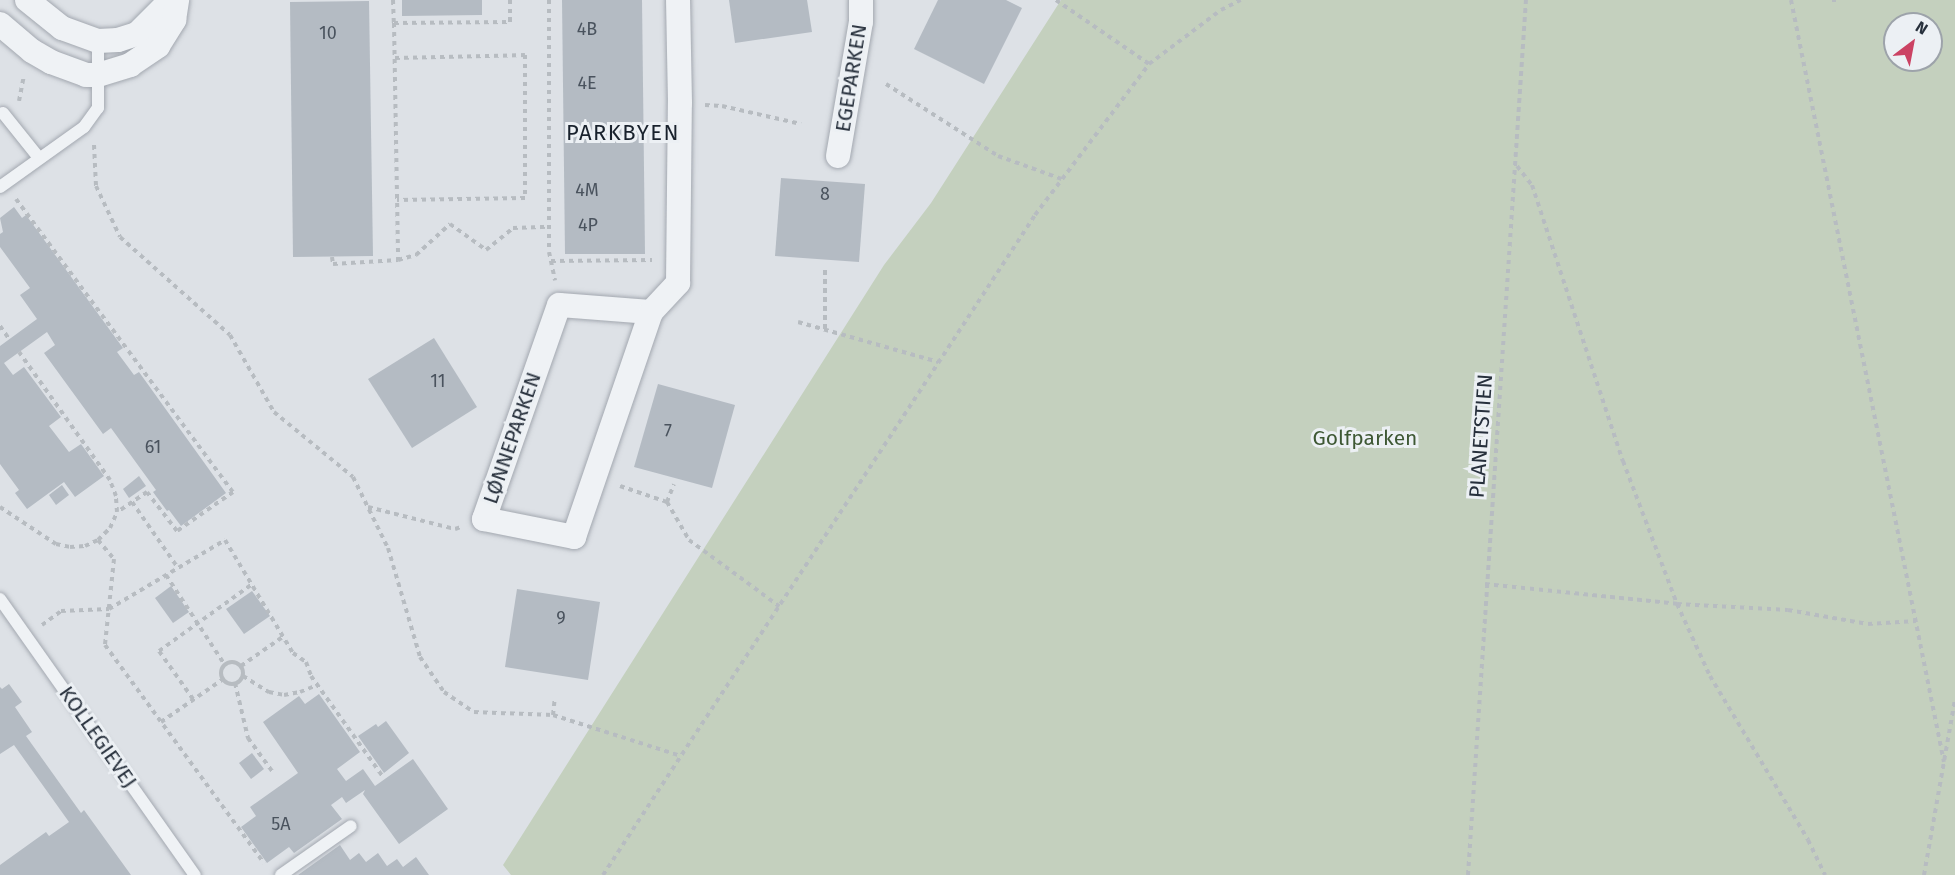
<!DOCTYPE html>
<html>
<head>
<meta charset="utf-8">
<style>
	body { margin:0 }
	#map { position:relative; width:1955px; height:875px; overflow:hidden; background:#dde1e6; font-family:"Fira Sans",sans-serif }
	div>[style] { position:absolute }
	.green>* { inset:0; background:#c4d0be }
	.building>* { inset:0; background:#b4bbc3 }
	.path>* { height:4px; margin-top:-2px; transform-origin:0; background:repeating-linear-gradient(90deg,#b7bcc1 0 4.5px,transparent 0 9px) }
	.path>.ring { margin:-2px; padding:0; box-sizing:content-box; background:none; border:4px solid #b7bcc1; border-radius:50% }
	.roads { filter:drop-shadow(0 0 2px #a3a8b0) drop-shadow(0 0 2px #a3a8b0) }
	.service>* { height:12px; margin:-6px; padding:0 6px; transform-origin:6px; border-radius:6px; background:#eff2f5 }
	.minor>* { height:24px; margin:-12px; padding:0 12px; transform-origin:12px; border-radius:12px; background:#eff2f5 }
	span { translate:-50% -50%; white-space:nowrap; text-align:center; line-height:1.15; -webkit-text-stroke:6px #ecf0f4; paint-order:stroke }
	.number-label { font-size:18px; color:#4a535e }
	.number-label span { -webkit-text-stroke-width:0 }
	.street-label { font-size:21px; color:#27303c }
	.park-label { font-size:21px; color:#3e5834 }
	.neighbourhood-label { font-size:22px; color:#19222d; letter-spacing:1.5px }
	.north { position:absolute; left:1883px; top:12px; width:60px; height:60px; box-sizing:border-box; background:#ecf0f4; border:2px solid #9da3aa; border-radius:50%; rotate:32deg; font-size:16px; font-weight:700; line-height:24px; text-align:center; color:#27303c }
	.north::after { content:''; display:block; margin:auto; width:21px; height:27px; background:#cb4263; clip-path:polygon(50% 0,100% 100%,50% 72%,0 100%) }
</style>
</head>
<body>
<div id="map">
	<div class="green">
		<i style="clip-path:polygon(evenodd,1061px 0,1955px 0,1955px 875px,511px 875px,503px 865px,884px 265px,931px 203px,1061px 0,1895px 24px,1931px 24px,1931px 60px,1895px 60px,1895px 24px)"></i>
	</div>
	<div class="building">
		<i style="clip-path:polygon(402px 0,482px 0,482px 15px,402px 16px)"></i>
		<i style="clip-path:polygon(562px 0,642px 0,645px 254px,565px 254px)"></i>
		<i style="clip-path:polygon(729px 0,807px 0,812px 32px,735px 43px)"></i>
		<i style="clip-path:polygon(938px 0,1006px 0,1022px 8px,984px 84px,914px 49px)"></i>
		<i style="clip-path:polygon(369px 1px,373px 256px,293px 257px,290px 2px)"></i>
		<i style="clip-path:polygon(781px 178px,865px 184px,859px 262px,775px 256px)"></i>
		<i style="clip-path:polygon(14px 207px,22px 218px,26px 215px,123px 348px,117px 352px,134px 375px,139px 372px,226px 493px,181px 526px,169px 510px,167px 511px,153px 492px,156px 490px,111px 428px,103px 434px,44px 353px,55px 345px,47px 332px,4px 363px,13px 375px,24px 367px,61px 417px,49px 426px,69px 452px,81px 444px,104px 476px,75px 497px,64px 482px,27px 509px,15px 493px,19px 490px,0 464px,0 346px,37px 319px,20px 295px,30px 288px,0 247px,0 234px,3px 232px,0 218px)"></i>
		<i style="clip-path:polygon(434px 338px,477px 407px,412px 448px,368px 379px)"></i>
		<i style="clip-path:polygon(658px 384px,735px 405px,712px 488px,634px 467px)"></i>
		<i style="clip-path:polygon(139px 476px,146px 486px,129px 498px,123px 489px)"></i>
		<i style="clip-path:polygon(62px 485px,69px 495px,56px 505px,49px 495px)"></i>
		<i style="clip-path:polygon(171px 586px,189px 612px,173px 623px,155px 598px)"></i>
		<i style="clip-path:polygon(517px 589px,600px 602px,588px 680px,505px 667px)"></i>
		<i style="clip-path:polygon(252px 591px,270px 616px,244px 634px,226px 609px)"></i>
		<i style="clip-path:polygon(9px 684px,22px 702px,15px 707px,32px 732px,26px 736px,81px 813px,84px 810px,131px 875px,0 875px,0 865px,46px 832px,49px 836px,69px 822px,14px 745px,0 754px,0 687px,2px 689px)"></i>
		<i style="clip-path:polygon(319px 694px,360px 752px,337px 769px,346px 781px,363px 769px,375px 786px,413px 759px,448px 809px,399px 844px,363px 794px,365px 790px,346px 803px,342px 797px,331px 805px,342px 819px,294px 853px,289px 847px,267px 863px,241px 827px,256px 816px,250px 807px,298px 773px,263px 722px,299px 696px,305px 704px)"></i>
		<i style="clip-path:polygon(386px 721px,409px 753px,384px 773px,358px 736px,376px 724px,378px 727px)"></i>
		<i style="clip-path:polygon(252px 753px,264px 769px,251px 779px,239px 763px)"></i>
		<i style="clip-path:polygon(340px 845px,350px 860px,359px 853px,366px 862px,378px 853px,387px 866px,397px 859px,403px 867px,416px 857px,429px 875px,298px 875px)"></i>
	</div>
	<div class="path">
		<i style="left:393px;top:0;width:23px;rotate:88deg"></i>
		<i style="left:394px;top:23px;width:116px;rotate:-0.5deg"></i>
		<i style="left:510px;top:22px;width:22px;rotate:-90deg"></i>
		<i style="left:549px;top:0;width:252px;rotate:90deg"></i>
		<i style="left:549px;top:252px;width:29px;rotate:78deg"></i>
		<i style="left:1056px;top:0;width:113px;rotate:34.5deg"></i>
		<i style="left:1791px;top:0;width:777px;rotate:78.65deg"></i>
		<i style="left:1832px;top:0;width:6px"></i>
		<i style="left:394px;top:23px;width:237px;rotate:89deg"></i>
		<i style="left:395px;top:58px;width:130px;rotate:-1.3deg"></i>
		<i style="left:525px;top:55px;width:143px;rotate:90deg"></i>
		<i style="left:525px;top:198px;width:128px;rotate:179.1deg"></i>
		<i style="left:886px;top:84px;width:133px;rotate:32.7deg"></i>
		<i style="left:998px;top:156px;width:68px;rotate:19.8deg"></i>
		<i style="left:19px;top:101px;width:25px;rotate:-79deg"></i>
		<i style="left:705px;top:105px;width:17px;rotate:3deg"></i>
		<i style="left:722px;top:106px;width:81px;rotate:12.8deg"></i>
		<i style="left:94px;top:145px;width:41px;rotate:87.2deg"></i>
		<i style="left:96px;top:186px;width:56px;rotate:64.8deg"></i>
		<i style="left:120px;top:237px;width:147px;rotate:41.7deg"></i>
		<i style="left:230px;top:335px;width:89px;rotate:60.3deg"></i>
		<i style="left:274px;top:412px;width:102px;rotate:39.4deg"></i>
		<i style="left:353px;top:477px;width:79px;rotate:63.8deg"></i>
		<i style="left:388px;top:548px;width:114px;rotate:73.6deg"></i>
		<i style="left:420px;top:657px;width:42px;rotate:55.6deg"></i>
		<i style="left:444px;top:692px;width:36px;rotate:34deg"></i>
		<i style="left:474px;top:712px;width:79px;rotate:2.2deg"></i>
		<i style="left:553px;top:715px;width:18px;rotate:-84deg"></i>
		<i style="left:1517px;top:166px;width:24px;rotate:52deg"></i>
		<i style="left:1532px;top:185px;width:291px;rotate:71.8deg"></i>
		<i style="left:1623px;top:461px;width:153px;rotate:69.3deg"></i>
		<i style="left:1677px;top:604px;width:79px;rotate:65.4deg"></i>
		<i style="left:1710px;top:676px;width:191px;rotate:59.1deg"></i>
		<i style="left:1808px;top:840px;width:39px;rotate:64deg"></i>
		<i style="left:16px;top:199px;width:365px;rotate:53.5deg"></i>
		<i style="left:233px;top:492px;width:68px;rotate:145.1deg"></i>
		<i style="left:177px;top:531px;width:49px;rotate:-127.6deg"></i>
		<i style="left:147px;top:492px;width:36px;rotate:146deg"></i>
		<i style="left:332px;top:257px;width:7px;rotate:82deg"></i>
		<i style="left:333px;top:264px;width:65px;rotate:-3.5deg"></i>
		<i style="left:398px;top:260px;width:19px;rotate:-16deg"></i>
		<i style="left:416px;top:255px;width:46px;rotate:-42.4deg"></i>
		<i style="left:450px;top:224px;width:44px;rotate:35.8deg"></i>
		<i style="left:486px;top:250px;width:35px;rotate:-39deg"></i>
		<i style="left:513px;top:228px;width:36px;rotate:-2deg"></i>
		<i style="left:551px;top:261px;width:101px;rotate:-0.6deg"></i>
		<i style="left:798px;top:322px;width:146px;rotate:15.9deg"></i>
		<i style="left:0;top:326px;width:16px;rotate:55deg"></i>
		<i style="left:825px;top:329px;width:60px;rotate:-90deg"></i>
		<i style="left:620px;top:486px;width:50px;rotate:18.8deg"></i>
		<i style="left:667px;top:502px;width:44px;rotate:59.9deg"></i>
		<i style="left:689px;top:540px;width:112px;rotate:36.3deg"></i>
		<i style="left:132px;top:502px;width:80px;rotate:55.1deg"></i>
		<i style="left:667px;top:502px;width:19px;rotate:-69deg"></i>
		<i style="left:0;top:507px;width:67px;rotate:33.5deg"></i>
		<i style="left:56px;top:544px;width:14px;rotate:12deg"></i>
		<i style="left:70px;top:547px;width:15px;rotate:-4deg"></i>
		<i style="left:85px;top:546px;width:14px;rotate:-25deg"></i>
		<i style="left:98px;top:540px;width:17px;rotate:-45deg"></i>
		<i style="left:110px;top:528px;width:17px;rotate:-66deg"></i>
		<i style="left:117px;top:512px;width:16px;rotate:-94deg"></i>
		<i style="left:116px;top:496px;width:17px;rotate:-111deg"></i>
		<i style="left:110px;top:480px;width:157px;rotate:-125.4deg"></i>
		<i style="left:368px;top:507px;width:90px;rotate:14.2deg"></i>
		<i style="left:455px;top:529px;width:6px;rotate:-18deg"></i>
		<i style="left:98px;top:540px;width:25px;rotate:50deg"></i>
		<i style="left:114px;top:559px;width:86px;rotate:96deg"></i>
		<i style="left:105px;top:645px;width:270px;rotate:53.9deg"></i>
		<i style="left:166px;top:575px;width:108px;rotate:56.8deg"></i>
		<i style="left:1485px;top:584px;width:193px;rotate:5.9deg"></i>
		<i style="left:1677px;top:604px;width:111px;rotate:3.1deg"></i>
		<i style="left:1788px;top:610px;width:81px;rotate:9.9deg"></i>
		<i style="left:1868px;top:624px;width:48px;rotate:-3.6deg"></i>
		<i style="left:42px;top:625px;width:24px;rotate:-36deg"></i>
		<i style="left:61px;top:611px;width:48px;rotate:-2.4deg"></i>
		<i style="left:109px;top:609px;width:135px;rotate:-30.7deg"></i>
		<i style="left:225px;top:540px;width:132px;rotate:59deg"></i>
		<i style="left:293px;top:653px;width:16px;rotate:35deg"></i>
		<i style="left:306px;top:662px;width:15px;rotate:70deg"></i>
		<i style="left:311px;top:676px;width:124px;rotate:54.5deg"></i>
		<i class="ring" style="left:221px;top:662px;width:18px;height:18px"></i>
		<i style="left:241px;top:666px;width:52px;rotate:-34.9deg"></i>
		<i style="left:243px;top:676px;width:31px;rotate:32deg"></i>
		<i style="left:269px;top:692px;width:15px;rotate:11deg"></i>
		<i style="left:284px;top:695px;width:16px;rotate:-11deg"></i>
		<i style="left:300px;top:692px;width:18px;rotate:-22deg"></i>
		<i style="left:235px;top:683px;width:57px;rotate:76.7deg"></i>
		<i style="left:248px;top:738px;width:41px;rotate:54deg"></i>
		<i style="left:193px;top:699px;width:59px;rotate:-125.3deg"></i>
		<i style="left:159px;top:651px;width:113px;rotate:-35.7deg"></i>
		<i style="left:553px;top:715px;width:134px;rotate:17.8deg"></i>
		<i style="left:161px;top:722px;width:75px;rotate:-34.7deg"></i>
		<i style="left:603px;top:875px;width:789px;rotate:-56.79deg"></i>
		<i style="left:1035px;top:215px;width:189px;rotate:-52.9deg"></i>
		<i style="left:1149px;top:64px;width:90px;rotate:-36.9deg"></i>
		<i style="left:1221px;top:10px;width:22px;rotate:-27deg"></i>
		<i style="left:1468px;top:875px;width:877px;rotate:-86.21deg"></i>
		<i style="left:1924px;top:875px;width:179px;rotate:-80deg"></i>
	</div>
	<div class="roads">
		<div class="service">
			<i style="left:3px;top:113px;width:58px;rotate:51.3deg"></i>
			<i style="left:0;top:187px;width:103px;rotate:-35.5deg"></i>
			<i style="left:84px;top:127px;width:24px;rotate:-54deg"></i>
			<i style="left:98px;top:108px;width:67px;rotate:-90deg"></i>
			<i style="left:0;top:599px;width:338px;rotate:54.8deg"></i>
			<i style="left:281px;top:875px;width:85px;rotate:-35deg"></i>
		</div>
		<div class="minor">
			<i style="left:27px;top:0;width:45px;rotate:38.7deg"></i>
			<i style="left:62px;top:28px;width:38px;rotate:20deg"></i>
			<i style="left:98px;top:41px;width:20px;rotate:-3deg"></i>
			<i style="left:118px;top:40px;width:20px;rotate:-18deg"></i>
			<i style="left:137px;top:34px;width:48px;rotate:-45deg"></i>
			<i style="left:0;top:24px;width:42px;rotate:40.2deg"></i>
			<i style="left:32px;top:51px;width:22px;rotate:30deg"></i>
			<i style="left:51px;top:62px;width:37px;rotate:20deg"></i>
			<i style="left:86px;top:75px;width:12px"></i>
			<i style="left:98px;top:75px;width:34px;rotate:-17deg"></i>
			<i style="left:130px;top:65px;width:34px;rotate:-34deg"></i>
			<i style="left:158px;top:46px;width:31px;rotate:-58deg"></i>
			<i style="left:174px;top:20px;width:20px;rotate:-81deg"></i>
			<i style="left:838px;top:156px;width:136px;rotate:-80.3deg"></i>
			<i style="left:861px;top:22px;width:22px;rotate:-90deg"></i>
			<i style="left:651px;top:312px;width:92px;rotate:-175.6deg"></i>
			<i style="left:559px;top:305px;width:227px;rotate:109.3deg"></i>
			<i style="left:484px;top:519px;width:92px;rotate:11.3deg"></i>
			<i style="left:574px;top:537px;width:238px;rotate:-71.1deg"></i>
			<i style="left:651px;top:312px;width:40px;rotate:-47deg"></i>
			<i style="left:678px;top:283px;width:180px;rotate:-89.4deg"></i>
			<i style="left:680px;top:103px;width:103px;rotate:-91.1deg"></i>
		</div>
	</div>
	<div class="number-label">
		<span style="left:587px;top:29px">4B</span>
		<span style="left:328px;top:33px">10</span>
		<span style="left:587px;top:83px">4E</span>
		<span style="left:587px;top:190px">4M</span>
		<span style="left:825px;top:194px">8</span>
		<span style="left:588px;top:225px">4P</span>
		<span style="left:438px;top:381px">11</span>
		<span style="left:668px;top:431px">7</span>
		<span style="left:153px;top:447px">61</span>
		<span style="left:561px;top:618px">9</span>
		<span style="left:281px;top:824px">5A</span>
	</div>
	<div class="street-label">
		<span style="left:851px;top:78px;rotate:-81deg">EGEPARKEN</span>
		<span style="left:1481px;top:436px;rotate:-86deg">PLANETSTIEN</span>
		<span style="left:512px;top:438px;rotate:-71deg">LØNNEPARKEN</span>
		<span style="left:98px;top:737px;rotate:55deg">KOLLEGIEVEJ</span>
	</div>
	<div class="park-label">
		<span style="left:1365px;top:438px">Golfparken</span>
	</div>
	<div class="neighbourhood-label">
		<span style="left:623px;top:133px">PARKBYEN</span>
	</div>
	<div class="north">N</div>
</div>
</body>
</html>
